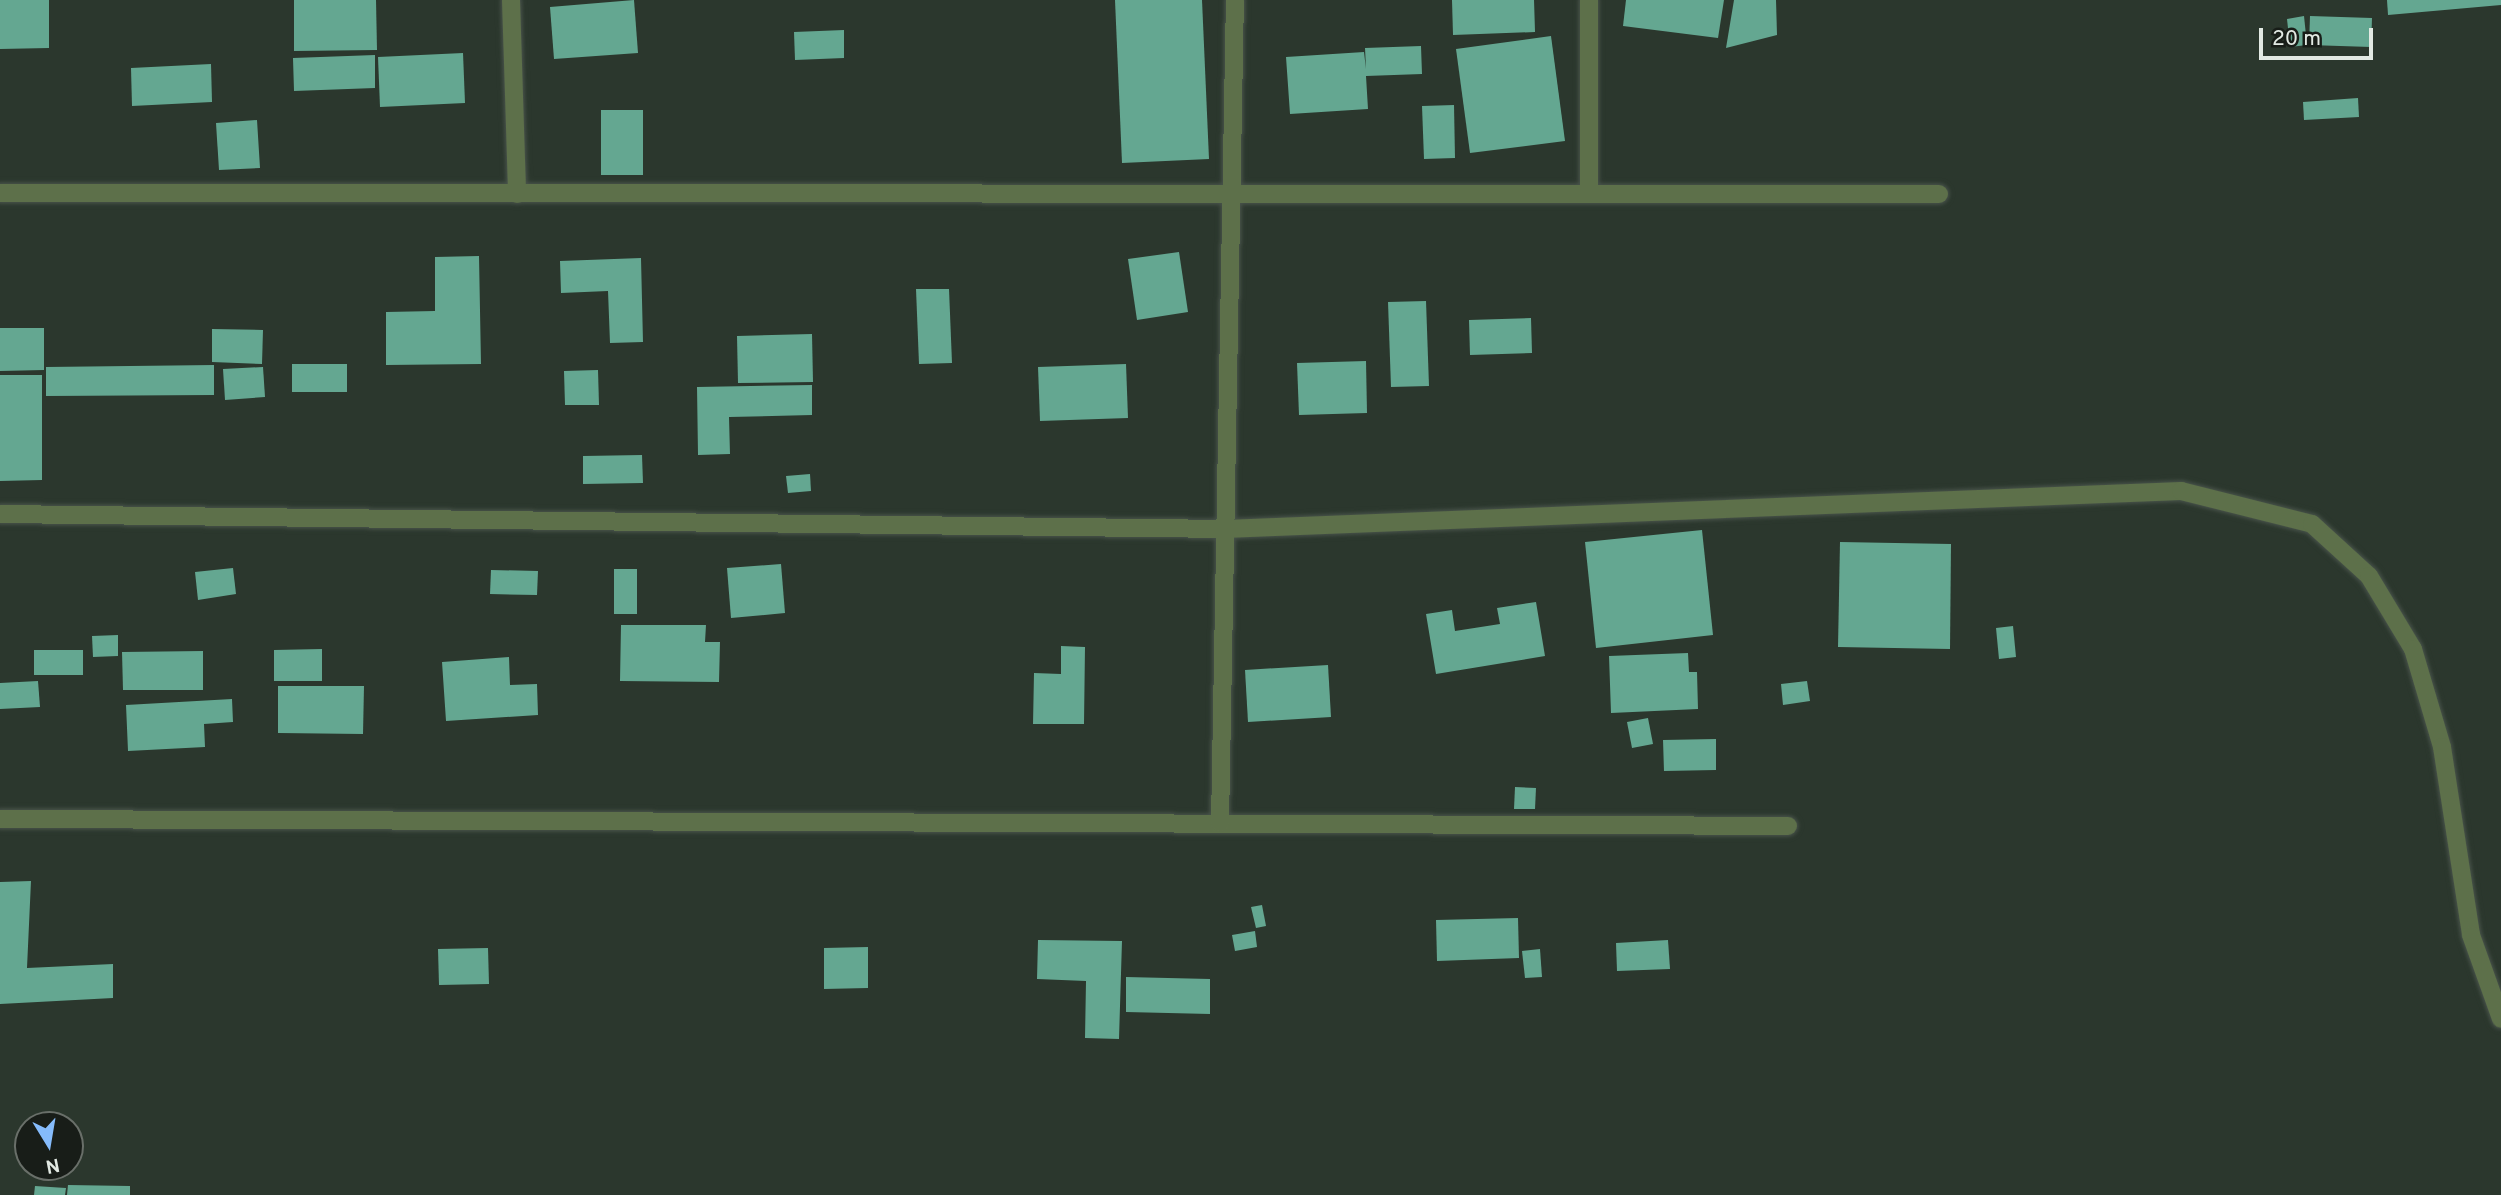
<!DOCTYPE html>
<html>
<head>
<meta charset="utf-8">
<style>
	body { margin:0 }
	#map { position:relative; width:2501px; height:1195px; overflow:hidden; background:#2b372d; font-family:Overpass,sans-serif }
	div>[style] { position:absolute }
	.building>* { inset:0; background:#64a791 }
	.roads { filter:drop-shadow(0 0 2px #48534a) drop-shadow(0 0 2px #48534a) }
	.minor>* { height:18px; margin:-9px; padding:0 9px; transform-origin:9px; border-radius:9px; background:#5d704a }
	span { translate:-50% -50%; white-space:nowrap; text-align:center; line-height:1.15; -webkit-text-stroke:7px #181d18; paint-order:stroke }
	.north { position:absolute; left:14px; top:1111px; width:70px; height:70px; box-sizing:border-box; background:#181d18; border:2px solid #696f69; border-radius:50%; rotate:169deg; font-size:19px; font-weight:700; line-height:28px; text-align:center; color:#e2e9e3 }
	.north::after { content:''; display:block; margin:auto; width:24px; height:32px; background:#85bbfb; clip-path:polygon(50% 0,100% 100%,50% 72%,0 100%) }
	.scale { position:absolute; left:2259px; top:28px; width:114px; height:32px; box-sizing:border-box; border:4px solid #e2e9e3; border-top:0; padding-left:9px; font-size:21px; line-height:24px; white-space:nowrap; color:#e2e9e3; -webkit-text-stroke:5px #181d18; paint-order:stroke }
</style>
</head>
<body>
<div id="map">
	<div class="building">
		<i style="clip-path:polygon(0 0,49px 0,49px 48px,0 49px)"></i>
		<i style="clip-path:polygon(294px 0,376px 0,377px 50px,294px 51px)"></i>
		<i style="clip-path:polygon(634px 0,638px 53px,554px 59px,550px 7px)"></i>
		<i style="clip-path:polygon(1115px 0,1202px 0,1209px 159px,1122px 163px)"></i>
		<i style="clip-path:polygon(1452px 0,1534px 0,1535px 32px,1453px 35px)"></i>
		<i style="clip-path:polygon(1626px 0,1724px 0,1718px 38px,1623px 26px)"></i>
		<i style="clip-path:polygon(1734px 0,1776px 0,1777px 35px,1726px 48px)"></i>
		<i style="clip-path:polygon(2387px 0,2501px 0,2501px 5px,2388px 15px)"></i>
		<i style="clip-path:polygon(2304px 16px,2307px 45px,2290px 47px,2287px 19px)"></i>
		<i style="clip-path:polygon(2310px 16px,2372px 18px,2371px 47px,2309px 45px)"></i>
		<i style="clip-path:polygon(844px 30px,844px 58px,795px 60px,794px 32px)"></i>
		<i style="clip-path:polygon(1551px 36px,1565px 141px,1470px 153px,1456px 49px)"></i>
		<i style="clip-path:polygon(1421px 46px,1422px 74px,1366px 76px,1368px 109px,1290px 114px,1286px 57px,1364px 52px,1366px 69px,1365px 48px)"></i>
		<i style="clip-path:polygon(463px 53px,465px 103px,380px 107px,378px 57px)"></i>
		<i style="clip-path:polygon(375px 55px,375px 88px,294px 91px,293px 58px)"></i>
		<i style="clip-path:polygon(211px 64px,212px 102px,132px 106px,131px 68px)"></i>
		<i style="clip-path:polygon(2358px 98px,2359px 117px,2304px 120px,2303px 102px)"></i>
		<i style="clip-path:polygon(1454px 105px,1455px 158px,1424px 159px,1422px 106px)"></i>
		<i style="clip-path:polygon(601px 110px,643px 110px,643px 175px,601px 175px)"></i>
		<i style="clip-path:polygon(257px 120px,260px 168px,219px 170px,216px 123px)"></i>
		<i style="clip-path:polygon(1179px 252px,1188px 312px,1137px 320px,1128px 259px)"></i>
		<i style="clip-path:polygon(479px 256px,481px 364px,386px 365px,386px 312px,435px 311px,435px 257px)"></i>
		<i style="clip-path:polygon(641px 258px,643px 342px,610px 343px,608px 291px,561px 293px,560px 261px)"></i>
		<i style="clip-path:polygon(916px 289px,949px 289px,952px 363px,919px 364px)"></i>
		<i style="clip-path:polygon(1426px 301px,1429px 386px,1391px 387px,1388px 302px)"></i>
		<i style="clip-path:polygon(1531px 318px,1532px 353px,1470px 355px,1469px 320px)"></i>
		<i style="clip-path:polygon(0 328px,44px 328px,44px 370px,0 371px)"></i>
		<i style="clip-path:polygon(212px 329px,263px 330px,262px 364px,212px 362px)"></i>
		<i style="clip-path:polygon(812px 334px,813px 382px,738px 383px,737px 336px)"></i>
		<i style="clip-path:polygon(1366px 361px,1367px 413px,1299px 415px,1297px 363px)"></i>
		<i style="clip-path:polygon(292px 364px,347px 364px,347px 392px,292px 392px)"></i>
		<i style="clip-path:polygon(1126px 364px,1128px 418px,1040px 421px,1038px 367px)"></i>
		<i style="clip-path:polygon(214px 365px,214px 395px,46px 396px,46px 367px)"></i>
		<i style="clip-path:polygon(263px 367px,265px 397px,225px 400px,223px 369px)"></i>
		<i style="clip-path:polygon(598px 370px,599px 405px,565px 405px,564px 371px)"></i>
		<i style="clip-path:polygon(0 375px,42px 375px,42px 480px,0 481px)"></i>
		<i style="clip-path:polygon(812px 385px,812px 415px,729px 417px,730px 454px,698px 455px,697px 387px)"></i>
		<i style="clip-path:polygon(642px 455px,643px 483px,583px 484px,583px 456px)"></i>
		<i style="clip-path:polygon(810px 474px,811px 491px,788px 493px,786px 476px)"></i>
		<i style="clip-path:polygon(1702px 530px,1713px 635px,1596px 648px,1585px 542px)"></i>
		<i style="clip-path:polygon(1840px 542px,1951px 544px,1950px 649px,1838px 647px)"></i>
		<i style="clip-path:polygon(781px 564px,785px 613px,731px 618px,727px 568px)"></i>
		<i style="clip-path:polygon(233px 568px,236px 594px,198px 600px,195px 572px)"></i>
		<i style="clip-path:polygon(614px 569px,637px 569px,637px 614px,614px 614px)"></i>
		<i style="clip-path:polygon(491px 570px,538px 571px,537px 595px,490px 594px)"></i>
		<i style="clip-path:polygon(1536px 602px,1545px 656px,1436px 674px,1426px 614px,1452px 610px,1455px 631px,1500px 624px,1497px 608px)"></i>
		<i style="clip-path:polygon(621px 625px,706px 625px,705px 642px,720px 642px,719px 682px,620px 681px)"></i>
		<i style="clip-path:polygon(2013px 626px,2016px 657px,1999px 659px,1996px 628px)"></i>
		<i style="clip-path:polygon(118px 635px,118px 656px,93px 657px,92px 636px)"></i>
		<i style="clip-path:polygon(1061px 646px,1085px 647px,1084px 724px,1033px 724px,1034px 673px,1061px 674px)"></i>
		<i style="clip-path:polygon(322px 649px,322px 681px,274px 681px,274px 650px)"></i>
		<i style="clip-path:polygon(34px 650px,83px 650px,83px 675px,34px 675px)"></i>
		<i style="clip-path:polygon(203px 651px,203px 690px,123px 690px,122px 652px)"></i>
		<i style="clip-path:polygon(1688px 653px,1689px 672px,1697px 672px,1698px 709px,1611px 713px,1609px 656px)"></i>
		<i style="clip-path:polygon(509px 657px,510px 685px,537px 684px,538px 715px,446px 721px,442px 662px)"></i>
		<i style="clip-path:polygon(1328px 665px,1331px 717px,1248px 722px,1245px 670px)"></i>
		<i style="clip-path:polygon(38px 681px,40px 707px,0 709px,0 683px)"></i>
		<i style="clip-path:polygon(1807px 681px,1810px 701px,1783px 705px,1781px 684px)"></i>
		<i style="clip-path:polygon(278px 686px,364px 686px,363px 734px,278px 733px)"></i>
		<i style="clip-path:polygon(232px 699px,233px 722px,204px 724px,205px 747px,128px 751px,126px 705px)"></i>
		<i style="clip-path:polygon(1648px 718px,1653px 744px,1632px 748px,1627px 722px)"></i>
		<i style="clip-path:polygon(1716px 739px,1716px 770px,1664px 771px,1663px 740px)"></i>
		<i style="clip-path:polygon(1515px 787px,1536px 788px,1535px 809px,1514px 809px)"></i>
		<i style="clip-path:polygon(31px 881px,27px 968px,113px 964px,113px 998px,0 1004px,0 882px)"></i>
		<i style="clip-path:polygon(1262px 905px,1266px 926px,1256px 928px,1251px 907px)"></i>
		<i style="clip-path:polygon(1518px 918px,1519px 958px,1437px 961px,1436px 920px)"></i>
		<i style="clip-path:polygon(1255px 931px,1257px 947px,1235px 951px,1232px 935px)"></i>
		<i style="clip-path:polygon(1038px 940px,1122px 941px,1119px 1039px,1085px 1038px,1086px 981px,1037px 979px)"></i>
		<i style="clip-path:polygon(1668px 940px,1670px 969px,1617px 971px,1616px 943px)"></i>
		<i style="clip-path:polygon(868px 947px,868px 988px,824px 989px,824px 948px)"></i>
		<i style="clip-path:polygon(488px 948px,489px 984px,439px 985px,438px 949px)"></i>
		<i style="clip-path:polygon(1540px 949px,1542px 977px,1525px 978px,1522px 951px)"></i>
		<i style="clip-path:polygon(1126px 977px,1210px 979px,1210px 1014px,1126px 1012px)"></i>
		<i style="clip-path:polygon(68px 1185px,130px 1186px,130px 1195px,67px 1195px)"></i>
		<i style="clip-path:polygon(35px 1186px,66px 1188px,65px 1195px,34px 1195px)"></i>
	</div>
	<div class="roads">
		<div class="minor">
			<i style="left:511px;top:0;width:194px;rotate:88.2deg"></i>
			<i style="left:1589px;top:0;width:194px;rotate:90deg"></i>
			<i style="left:0;top:193px;width:1939px;rotate:0.03deg"></i>
			<i style="left:0;top:514px;width:1225px;rotate:0.7deg"></i>
			<i style="left:1225px;top:529px;width:957px;rotate:-2.28deg"></i>
			<i style="left:2181px;top:491px;width:135px;rotate:14.1deg"></i>
			<i style="left:2312px;top:524px;width:77px;rotate:42.4deg"></i>
			<i style="left:2369px;top:576px;width:85px;rotate:58.9deg"></i>
			<i style="left:2413px;top:649px;width:102px;rotate:73.5deg"></i>
			<i style="left:2442px;top:747px;width:190px;rotate:81.2deg"></i>
			<i style="left:2471px;top:935px;width:89px;rotate:70.3deg"></i>
			<i style="left:0;top:819px;width:1788px;rotate:0.22deg"></i>
			<i style="left:1220px;top:823px;width:823px;rotate:-88.96deg"></i>
		</div>
	</div>
	<div class="north">N</div>
	<div class="scale">20 m</div>
</div>
</body>
</html>
